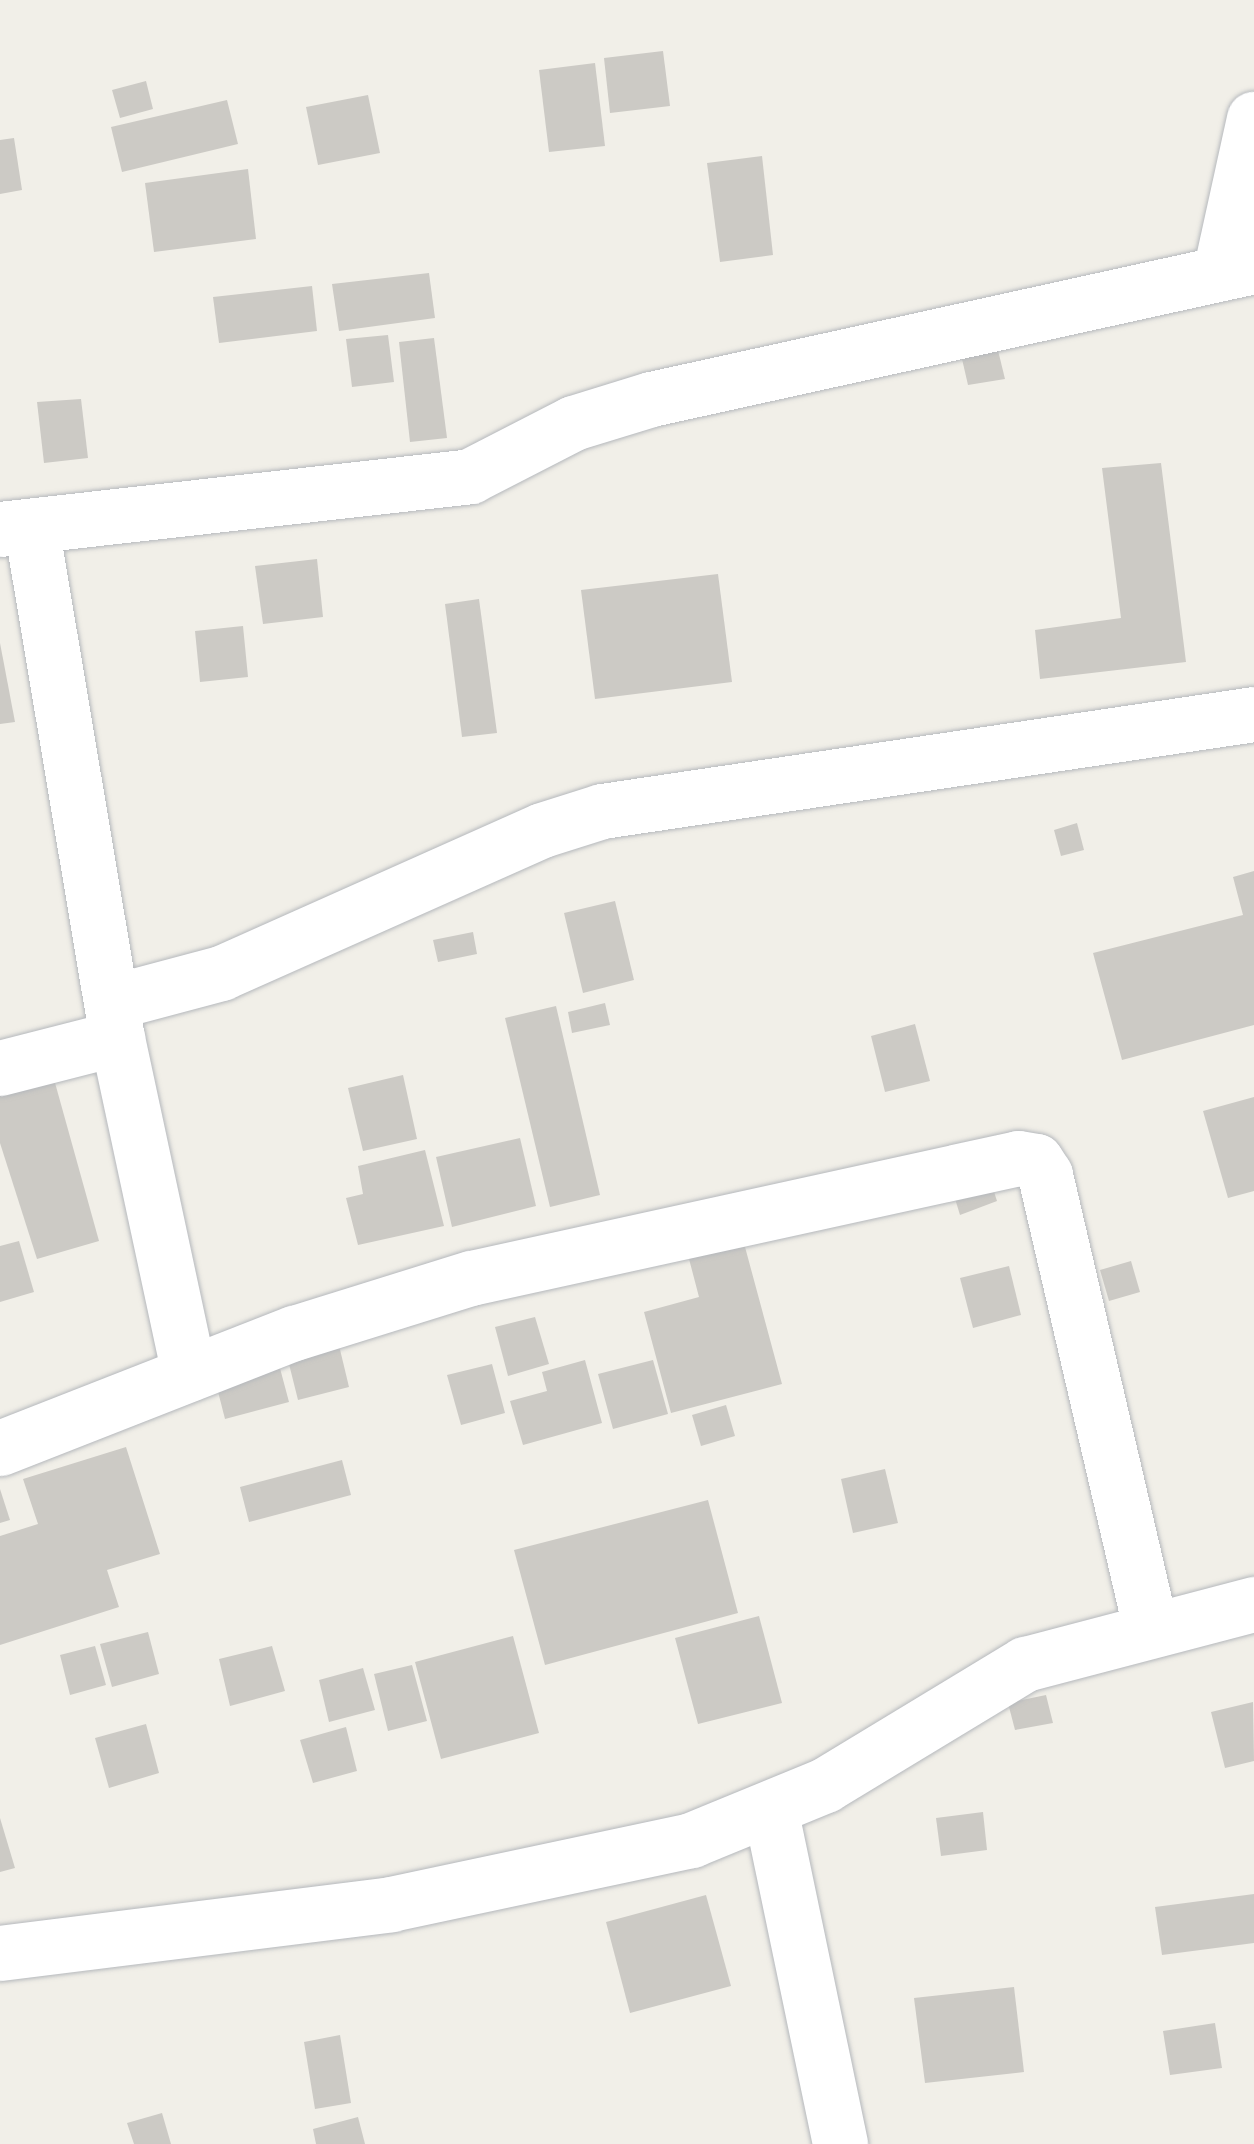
<!DOCTYPE html>
<html>
<head>
<meta charset="utf-8">
<style>
	body { margin:0 }
	#map { position:relative; width:1254px; height:2144px; overflow:hidden; background:#f1efe8; font-family:Figtree,sans-serif }
	div>[style] { position:absolute }
	.building>* { inset:0; background:#cccac5 }
	.roads { filter:drop-shadow(0 0 2px #b5b8bc) drop-shadow(0 0 2px #b5b8bc) }
	.minor>* { height:55px; margin:-27.5px; padding:0 27.5px; transform-origin:27.5px; border-radius:27.5px; background:#fff }
	span { translate:-50% -50%; white-space:nowrap; text-align:center; line-height:1.15; -webkit-text-stroke:10px #fff; paint-order:stroke }
</style>
</head>
<body>
<div id="map">
	<div class="building">
		<i style="clip-path:polygon(663px 51px,670px 106px,610px 113px,604px 58px)"></i>
		<i style="clip-path:polygon(595px 63px,605px 146px,549px 152px,539px 70px)"></i>
		<i style="clip-path:polygon(146px 81px,153px 109px,120px 118px,112px 90px)"></i>
		<i style="clip-path:polygon(368px 95px,380px 153px,318px 165px,306px 107px)"></i>
		<i style="clip-path:polygon(227px 100px,238px 144px,122px 172px,111px 127px)"></i>
		<i style="clip-path:polygon(14px 138px,22px 190px,0 194px,0 140px)"></i>
		<i style="clip-path:polygon(762px 156px,773px 255px,720px 262px,707px 163px)"></i>
		<i style="clip-path:polygon(248px 169px,256px 239px,154px 252px,145px 183px)"></i>
		<i style="clip-path:polygon(429px 273px,435px 318px,339px 331px,332px 284px)"></i>
		<i style="clip-path:polygon(312px 286px,317px 331px,219px 343px,213px 297px)"></i>
		<i style="clip-path:polygon(388px 335px,394px 382px,352px 387px,346px 339px)"></i>
		<i style="clip-path:polygon(434px 338px,447px 438px,410px 442px,399px 342px)"></i>
		<i style="clip-path:polygon(995px 338px,1005px 379px,968px 385px,959px 346px)"></i>
		<i style="clip-path:polygon(81px 399px,88px 458px,44px 463px,37px 402px)"></i>
		<i style="clip-path:polygon(1161px 463px,1186px 662px,1040px 679px,1035px 630px,1121px 618px,1102px 468px)"></i>
		<i style="clip-path:polygon(317px 559px,323px 617px,263px 624px,255px 566px)"></i>
		<i style="clip-path:polygon(718px 574px,732px 682px,595px 699px,581px 590px)"></i>
		<i style="clip-path:polygon(479px 599px,497px 733px,462px 737px,445px 604px)"></i>
		<i style="clip-path:polygon(243px 626px,248px 677px,200px 682px,195px 631px)"></i>
		<i style="clip-path:polygon(0 643px,15px 722px,0 724px)"></i>
		<i style="clip-path:polygon(1077px 823px,1084px 850px,1061px 856px,1054px 830px)"></i>
		<i style="clip-path:polygon(1254px 871px,1254px 1025px,1122px 1060px,1093px 953px,1243px 915px,1233px 877px)"></i>
		<i style="clip-path:polygon(615px 901px,634px 980px,583px 993px,564px 913px)"></i>
		<i style="clip-path:polygon(473px 932px,477px 954px,438px 962px,433px 940px)"></i>
		<i style="clip-path:polygon(605px 1003px,610px 1025px,572px 1033px,568px 1012px)"></i>
		<i style="clip-path:polygon(556px 1006px,600px 1195px,550px 1207px,505px 1018px)"></i>
		<i style="clip-path:polygon(915px 1024px,930px 1081px,885px 1092px,871px 1036px)"></i>
		<i style="clip-path:polygon(52px 1072px,99px 1241px,37px 1259px,0 1143px,0 1087px)"></i>
		<i style="clip-path:polygon(403px 1075px,417px 1139px,363px 1151px,348px 1088px)"></i>
		<i style="clip-path:polygon(1254px 1097px,1254px 1191px,1228px 1198px,1203px 1111px)"></i>
		<i style="clip-path:polygon(520px 1138px,536px 1206px,452px 1227px,436px 1157px)"></i>
		<i style="clip-path:polygon(425px 1150px,444px 1226px,358px 1245px,346px 1198px,363px 1194px,358px 1166px)"></i>
		<i style="clip-path:polygon(986px 1167px,997px 1201px,960px 1215px,949px 1179px)"></i>
		<i style="clip-path:polygon(738px 1221px,782px 1384px,671px 1413px,644px 1312px,699px 1297px,683px 1236px)"></i>
		<i style="clip-path:polygon(19px 1241px,34px 1292px,0 1302px,0 1246px)"></i>
		<i style="clip-path:polygon(1131px 1261px,1140px 1292px,1109px 1301px,1100px 1270px)"></i>
		<i style="clip-path:polygon(1009px 1266px,1021px 1315px,973px 1328px,960px 1278px)"></i>
		<i style="clip-path:polygon(535px 1317px,549px 1364px,508px 1376px,495px 1327px)"></i>
		<i style="clip-path:polygon(337px 1337px,349px 1387px,298px 1400px,286px 1352px)"></i>
		<i style="clip-path:polygon(277px 1357px,289px 1402px,225px 1419px,213px 1372px)"></i>
		<i style="clip-path:polygon(585px 1360px,602px 1423px,523px 1445px,510px 1401px,547px 1391px,542px 1372px)"></i>
		<i style="clip-path:polygon(653px 1360px,668px 1414px,613px 1429px,598px 1374px)"></i>
		<i style="clip-path:polygon(492px 1364px,505px 1413px,461px 1425px,447px 1375px)"></i>
		<i style="clip-path:polygon(726px 1405px,735px 1436px,701px 1446px,692px 1415px)"></i>
		<i style="clip-path:polygon(126px 1447px,160px 1554px,107px 1570px,119px 1607px,0 1645px,0 1536px,38px 1524px,23px 1479px)"></i>
		<i style="clip-path:polygon(342px 1460px,351px 1495px,249px 1522px,240px 1487px)"></i>
		<i style="clip-path:polygon(885px 1469px,898px 1523px,853px 1533px,841px 1479px)"></i>
		<i style="clip-path:polygon(0 1489px,10px 1520px,0 1523px)"></i>
		<i style="clip-path:polygon(708px 1500px,738px 1613px,545px 1665px,514px 1550px)"></i>
		<i style="clip-path:polygon(759px 1616px,782px 1703px,698px 1724px,675px 1638px)"></i>
		<i style="clip-path:polygon(148px 1632px,159px 1674px,112px 1687px,100px 1644px)"></i>
		<i style="clip-path:polygon(513px 1636px,539px 1733px,441px 1759px,415px 1662px)"></i>
		<i style="clip-path:polygon(95px 1646px,106px 1685px,70px 1695px,60px 1655px)"></i>
		<i style="clip-path:polygon(272px 1646px,285px 1691px,230px 1706px,219px 1659px)"></i>
		<i style="clip-path:polygon(412px 1665px,427px 1721px,388px 1731px,374px 1674px)"></i>
		<i style="clip-path:polygon(363px 1668px,375px 1710px,329px 1722px,319px 1680px)"></i>
		<i style="clip-path:polygon(1046px 1695px,1053px 1723px,1015px 1730px,1008px 1703px)"></i>
		<i style="clip-path:polygon(1253px 1702px,1254px 1761px,1225px 1768px,1211px 1712px)"></i>
		<i style="clip-path:polygon(146px 1724px,159px 1773px,109px 1788px,95px 1738px)"></i>
		<i style="clip-path:polygon(346px 1727px,357px 1771px,313px 1783px,300px 1740px)"></i>
		<i style="clip-path:polygon(983px 1812px,987px 1850px,941px 1856px,936px 1818px)"></i>
		<i style="clip-path:polygon(0 1818px,15px 1868px,0 1872px)"></i>
		<i style="clip-path:polygon(1254px 1894px,1254px 1943px,1162px 1955px,1155px 1907px)"></i>
		<i style="clip-path:polygon(706px 1895px,731px 1986px,630px 2013px,606px 1922px)"></i>
		<i style="clip-path:polygon(1014px 1987px,1024px 2072px,925px 2083px,914px 1998px)"></i>
		<i style="clip-path:polygon(1215px 2023px,1222px 2068px,1170px 2075px,1163px 2031px)"></i>
		<i style="clip-path:polygon(340px 2035px,351px 2103px,315px 2109px,304px 2042px)"></i>
		<i style="clip-path:polygon(162px 2113px,171px 2144px,134px 2144px,127px 2123px)"></i>
		<i style="clip-path:polygon(358px 2117px,365px 2144px,316px 2144px,313px 2129px)"></i>
	</div>
	<div class="roads">
		<div class="minor">
			<i style="left:1220px;top:273px;width:158px;rotate:-77.6deg"></i>
			<i style="left:31px;top:526px;width:519px;rotate:80.47deg"></i>
			<i style="left:117px;top:1038px;width:343px;rotate:77.9deg"></i>
			<i style="left:0;top:529px;width:473px;rotate:-6.4deg"></i>
			<i style="left:470px;top:476px;width:116px;rotate:-27.2deg"></i>
			<i style="left:573px;top:423px;width:82px;rotate:-17.1deg"></i>
			<i style="left:651px;top:399px;width:617px;rotate:-12.44deg"></i>
			<i style="left:112px;top:1002px;width:113px;rotate:-14.9deg"></i>
			<i style="left:221px;top:973px;width:351px;rotate:-24deg"></i>
			<i style="left:542px;top:830px;width:63px;rotate:-17.6deg"></i>
			<i style="left:602px;top:811px;width:659px;rotate:-8.46deg"></i>
			<i style="left:0;top:1068px;width:121px;rotate:-14.4deg"></i>
			<i style="left:0;top:1448px;width:316px;rotate:-21.4deg"></i>
			<i style="left:294px;top:1333px;width:185px;rotate:-17.3deg"></i>
			<i style="left:471px;top:1278px;width:560px;rotate:-12.37deg"></i>
			<i style="left:1018px;top:1158px;width:18px;rotate:9deg"></i>
			<i style="left:1036px;top:1161px;width:17px;rotate:57deg"></i>
			<i style="left:1045px;top:1175px;width:465px;rotate:76.9deg"></i>
			<i style="left:771px;top:1813px;width:338px;rotate:78.2deg"></i>
			<i style="left:0;top:1953px;width:394px;rotate:-7.1deg"></i>
			<i style="left:391px;top:1904px;width:307px;rotate:-12deg"></i>
			<i style="left:691px;top:1840px;width:145px;rotate:-22.3deg"></i>
			<i style="left:825px;top:1785px;width:234px;rotate:-31.2deg"></i>
			<i style="left:1025px;top:1664px;width:237px;rotate:-14.7deg"></i>
		</div>
	</div>
</div>
</body>
</html>
